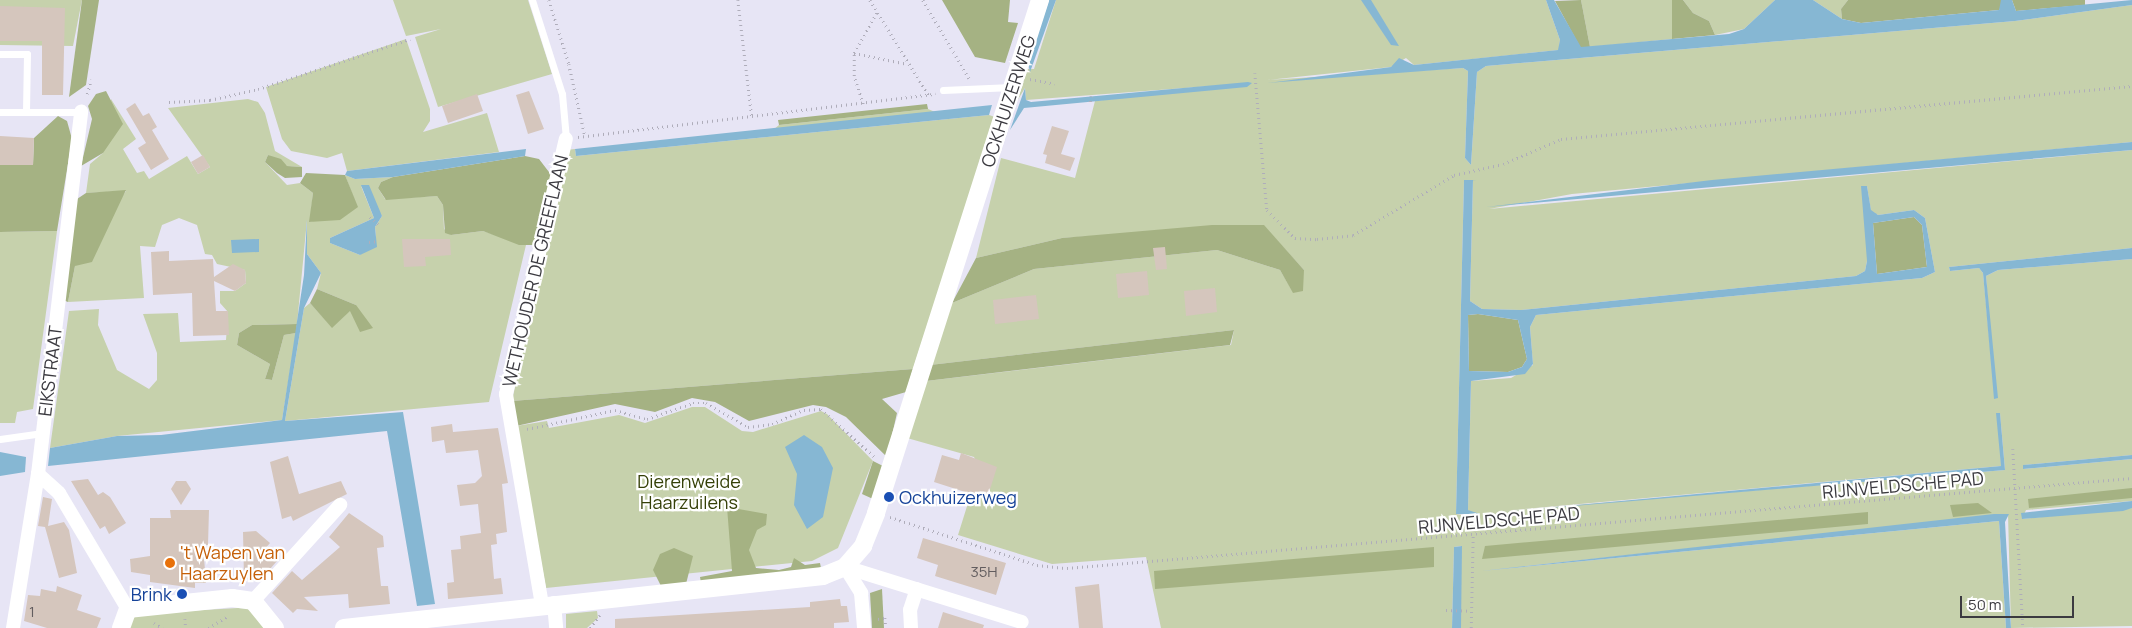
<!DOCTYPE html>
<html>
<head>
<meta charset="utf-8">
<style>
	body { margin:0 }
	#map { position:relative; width:2132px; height:628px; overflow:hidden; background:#e7e5f5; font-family:Manrope,sans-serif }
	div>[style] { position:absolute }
	.green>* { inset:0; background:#c6d1ac }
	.forest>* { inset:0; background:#a5b283 }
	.water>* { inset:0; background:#86b7d3 }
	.building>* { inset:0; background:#d5c6bd }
	.path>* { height:2.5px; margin-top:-1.25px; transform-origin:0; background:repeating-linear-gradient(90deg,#afadba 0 1px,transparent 0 5px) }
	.service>* { height:7px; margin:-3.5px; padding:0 3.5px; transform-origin:3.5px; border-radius:3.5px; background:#fff }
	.minor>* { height:14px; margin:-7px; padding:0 7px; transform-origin:7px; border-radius:7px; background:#fff }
	.tertiary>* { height:18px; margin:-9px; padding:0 9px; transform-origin:9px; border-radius:9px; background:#fff }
	.dots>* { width:14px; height:14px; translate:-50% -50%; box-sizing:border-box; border:2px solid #fff; border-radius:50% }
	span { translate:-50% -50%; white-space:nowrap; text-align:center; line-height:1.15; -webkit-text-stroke:4.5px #fff; paint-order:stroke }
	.number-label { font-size:15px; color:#625d5f }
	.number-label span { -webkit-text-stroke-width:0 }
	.street-label { font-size:18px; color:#3b3a40 }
	.park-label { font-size:18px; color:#354007 }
	.transit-label { font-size:18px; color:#164399 }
	.left { translate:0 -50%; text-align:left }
	.right { translate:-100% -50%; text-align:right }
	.food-label { font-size:18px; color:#c56008 }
	.scale { position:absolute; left:1960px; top:596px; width:114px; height:22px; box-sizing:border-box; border:2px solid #3b3a40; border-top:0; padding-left:6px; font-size:15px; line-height:18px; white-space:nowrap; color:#3b3a40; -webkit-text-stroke:4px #fff; paint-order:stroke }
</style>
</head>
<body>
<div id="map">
	<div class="green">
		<i style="clip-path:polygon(0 0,82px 0,73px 46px,0 45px)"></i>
		<i style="clip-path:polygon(393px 0,528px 0,552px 74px,438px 107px,415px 37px,441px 29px,406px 36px)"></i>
		<i style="clip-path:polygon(evenodd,1056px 0,1546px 0,1560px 40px,1559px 50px,1414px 65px,1406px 58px,1391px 67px,1267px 80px,1463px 68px,1468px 71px,1465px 158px,1471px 165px,1477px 72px,1486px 66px,2015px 21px,2132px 5px,2132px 142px,1572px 194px,1489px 209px,2132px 150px,2132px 248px,1949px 267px,1950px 271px,1979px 268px,1983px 273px,1995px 399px,1986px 276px,1998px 270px,2132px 259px,2132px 455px,2024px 465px,2023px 469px,2132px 459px,2132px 501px,2026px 510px,2022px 519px,2132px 508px,2132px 626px,2011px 628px,2008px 514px,1481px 571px,1999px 521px,2006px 628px,1461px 628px,1461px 546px,1454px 547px,1452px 628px,1161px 628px,1146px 557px,1052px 564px,958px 535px,979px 468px,974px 457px,907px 438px,926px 381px,1231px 345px,1234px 330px,930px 365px,952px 303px,1034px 269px,1217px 250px,1280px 270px,1293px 292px,1304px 270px,1263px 225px,1062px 238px,976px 258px,1001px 158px,1075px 178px,1095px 101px,1251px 83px,1026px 100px,1025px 88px,1017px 101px,1027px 69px,1034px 69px,1056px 0,1464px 180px,1473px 180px,1470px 301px,1482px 309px,1521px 310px,1856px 276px,1865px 271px,1867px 261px,1867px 186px,1871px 211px,1878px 215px,1914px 210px,1925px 218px,1935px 272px,1922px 278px,1536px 315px,1530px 327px,1533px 365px,1511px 378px,1471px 381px,1468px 510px,1477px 517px,1456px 514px,1464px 180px,1056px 0,2000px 413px,2005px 470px,1501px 511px,2001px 466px,2000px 413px)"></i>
		<i style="clip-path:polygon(1581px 0,1672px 0,1672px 39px,1590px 47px)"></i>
		<i style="clip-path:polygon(1683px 0,1775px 0,1744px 29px,1715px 35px,1709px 21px,1693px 13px)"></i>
		<i style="clip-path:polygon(1813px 0,1848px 0,1841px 9px,1842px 19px)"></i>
		<i style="clip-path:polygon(406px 39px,430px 109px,430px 121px,423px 132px,487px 113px,499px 152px,347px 171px,342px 153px,327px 158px,291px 151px,282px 139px,266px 87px)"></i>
		<i style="clip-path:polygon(evenodd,111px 99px,136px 139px,123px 149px,137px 173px,144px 171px,149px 179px,187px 156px,198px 174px,210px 167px,168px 108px,248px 99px,258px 102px,265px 113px,275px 151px,302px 167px,287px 166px,268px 155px,265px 162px,287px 185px,300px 183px,313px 193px,310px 222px,357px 207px,345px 175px,355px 179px,393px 177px,381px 182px,378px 188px,385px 199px,437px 196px,443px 205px,444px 229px,451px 235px,483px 231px,526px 245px,489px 402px,285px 421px,304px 308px,310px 303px,332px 327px,356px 305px,317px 289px,321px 273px,307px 254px,307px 220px,297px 324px,252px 325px,239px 333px,237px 345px,270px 364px,265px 379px,272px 380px,284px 335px,296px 333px,282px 420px,117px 436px,50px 448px,69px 311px,99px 309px,98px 325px,117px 370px,149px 389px,157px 380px,157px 353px,143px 314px,178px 313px,180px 342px,226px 340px,228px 312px,220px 303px,220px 291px,235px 291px,246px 283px,245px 270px,217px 264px,212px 255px,205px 254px,197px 225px,179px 218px,162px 225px,155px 247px,140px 246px,144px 298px,68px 302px,75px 266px,126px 191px,86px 193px,90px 164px,103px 153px,111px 99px,361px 186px,382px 216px,375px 227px,376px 237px,360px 255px,330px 243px,330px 238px,374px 218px,361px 186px)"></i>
		<i style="clip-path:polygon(928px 109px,935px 112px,773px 130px,779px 125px)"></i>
		<i style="clip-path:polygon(989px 115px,995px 117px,913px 369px,512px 401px,566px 150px,575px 149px,576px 156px)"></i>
		<i style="clip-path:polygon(57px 231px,33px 409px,17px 412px,15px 423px,0 423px,0 232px)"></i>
		<i style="clip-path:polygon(692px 407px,705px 407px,742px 431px,753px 432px,821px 411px,827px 414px,873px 461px,838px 548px,812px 561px,546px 588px,516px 426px,547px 421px,549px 428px,619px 415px,645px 423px)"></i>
		<i style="clip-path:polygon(238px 608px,255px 609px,271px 628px,126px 628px,133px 614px)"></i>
		<i style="clip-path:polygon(597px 611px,598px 618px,587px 628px,566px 628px,566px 614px)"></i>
	</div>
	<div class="forest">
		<i style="clip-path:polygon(82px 0,99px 0,86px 85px,69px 97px)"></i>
		<i style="clip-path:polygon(942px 0,1010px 0,1008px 22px,1018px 23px,1005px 63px,975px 57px)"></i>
		<i style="clip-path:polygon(1581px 0,1590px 47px,1580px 47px,1555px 1px)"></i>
		<i style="clip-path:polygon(1672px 0,1683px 0,1693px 13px,1709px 21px,1715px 35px,1672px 39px)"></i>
		<i style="clip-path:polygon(1848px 0,2001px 0,2002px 5px,1999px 10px,1861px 23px,1842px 19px,1841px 9px)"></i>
		<i style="clip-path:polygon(2012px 0,2085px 0,2085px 5px,2016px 11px)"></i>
		<i style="clip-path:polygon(106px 91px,123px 124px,103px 153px,81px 166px,92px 119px,88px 106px,96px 94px)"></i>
		<i style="clip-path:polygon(927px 104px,928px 109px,779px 125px,778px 120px)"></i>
		<i style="clip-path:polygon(58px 116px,67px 121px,72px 139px,57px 231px,0 232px,0 165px,33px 165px,34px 138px)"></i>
		<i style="clip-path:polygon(268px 155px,281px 159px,287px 166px,302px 167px,302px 177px,285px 178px,277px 173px,265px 162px)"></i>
		<i style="clip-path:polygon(525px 156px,539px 159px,552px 176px,535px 245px,519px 245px,483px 231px,451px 235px,445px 233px,443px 205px,437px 196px,386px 200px,378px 188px,381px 182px,393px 177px)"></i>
		<i style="clip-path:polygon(306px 173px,345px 175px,358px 207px,340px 220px,309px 222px,313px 193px,300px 183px)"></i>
		<i style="clip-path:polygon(126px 190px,92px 262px,75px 266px,68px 302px,63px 300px,77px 199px,86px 193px)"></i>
		<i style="clip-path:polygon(1914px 217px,1922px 225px,1927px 267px,1877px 274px,1873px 223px)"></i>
		<i style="clip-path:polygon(1212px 225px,1264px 225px,1304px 270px,1303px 291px,1293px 293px,1280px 270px,1217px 250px,1034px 269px,952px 303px,976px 258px,1062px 238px)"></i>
		<i style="clip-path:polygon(317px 289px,356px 305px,373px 328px,360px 332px,350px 311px,332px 328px,310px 303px)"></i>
		<i style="clip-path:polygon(1478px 314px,1518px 320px,1527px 359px,1522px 367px,1508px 372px,1469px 371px,1468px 315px)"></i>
		<i style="clip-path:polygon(297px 324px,296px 333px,284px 335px,272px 380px,265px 379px,270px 364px,237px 345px,239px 333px,252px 325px)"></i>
		<i style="clip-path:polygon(1234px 330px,1230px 345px,926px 381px,930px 365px)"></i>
		<i style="clip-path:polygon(913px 369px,906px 392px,882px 399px,897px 413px,887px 457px,846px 417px,826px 407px,813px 405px,749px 421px,715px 402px,692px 398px,655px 412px,615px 404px,516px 426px,512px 401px)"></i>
		<i style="clip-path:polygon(873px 461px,885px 467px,873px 499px,862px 494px)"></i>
		<i style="clip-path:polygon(2132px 488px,2132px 498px,2029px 508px,2028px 499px)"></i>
		<i style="clip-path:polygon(1978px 503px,1992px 513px,1953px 517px,1950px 505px)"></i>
		<i style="clip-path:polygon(727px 507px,767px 514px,766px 525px,757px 530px,749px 550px,756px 568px,779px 570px,791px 567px,794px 558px,805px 565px,820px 563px,822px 573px,701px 583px,700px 577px,732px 571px)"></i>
		<i style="clip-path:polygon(1868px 512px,1868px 524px,1482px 559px,1485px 546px)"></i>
		<i style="clip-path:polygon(1434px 547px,1434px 567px,1155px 589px,1154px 571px)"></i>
		<i style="clip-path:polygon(674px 548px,693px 556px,686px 584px,661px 586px,653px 570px,660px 554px)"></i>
		<i style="clip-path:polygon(882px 589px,884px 628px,872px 628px,870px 593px)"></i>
	</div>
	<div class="water">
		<i style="clip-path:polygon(1049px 0,1056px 0,1030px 72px,1028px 63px)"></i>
		<i style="clip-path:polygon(1361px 0,1371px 0,1399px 46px,1391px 45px)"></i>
		<i style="clip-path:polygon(1546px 0,1554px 0,1581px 47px,1729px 34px,1744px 29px,1775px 0,1813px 0,1842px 19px,1861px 23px,1999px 10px,2001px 0,2012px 0,2016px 11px,2132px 0,2132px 5px,2015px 21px,1486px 66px,1477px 72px,1471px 165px,1465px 158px,1468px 71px,1463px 68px,1268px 83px,1391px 67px,1399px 58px,1414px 65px,1558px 50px,1560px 40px)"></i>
		<i style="clip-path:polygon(1248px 82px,1252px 83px,1247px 87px,1024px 108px,1010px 130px,1025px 88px,1026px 100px,1031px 102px)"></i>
		<i style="clip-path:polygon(992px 105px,989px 115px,576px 156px,575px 149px)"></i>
		<i style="clip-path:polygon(2132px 142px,2132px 150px,1486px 207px,1712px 180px)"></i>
		<i style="clip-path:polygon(526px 149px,525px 156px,393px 177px,355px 179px,345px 175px,347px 171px)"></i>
		<i style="clip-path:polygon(evenodd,1464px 180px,1473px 180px,1470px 301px,1482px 309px,1521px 310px,1856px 276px,1865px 271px,1867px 261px,1861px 186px,1867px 186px,1871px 210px,1878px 215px,1914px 210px,1925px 218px,1935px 272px,1922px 278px,1536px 315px,1530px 327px,1533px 364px,1525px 374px,1471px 381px,1468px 510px,1480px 514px,1456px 514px,1464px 180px,1914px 217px,1922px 225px,1927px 267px,1877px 274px,1873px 223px,1914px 217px,1464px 180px,1478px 314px,1518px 320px,1527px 359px,1522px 367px,1508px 372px,1469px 371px,1468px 315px,1478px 314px)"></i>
		<i style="clip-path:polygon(361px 185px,369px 185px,382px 216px,375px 227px,377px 247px,360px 255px,330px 243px,330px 238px,374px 218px)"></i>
		<i style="clip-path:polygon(307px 219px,307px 254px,321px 273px,304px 308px,285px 421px,403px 412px,435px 604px,417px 606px,387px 431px,48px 466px,50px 448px,117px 436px,161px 435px,282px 420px,304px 275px)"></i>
		<i style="clip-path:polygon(259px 239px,259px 252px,232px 253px,231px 240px)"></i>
		<i style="clip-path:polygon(2132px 248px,2132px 259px,1998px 270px,1986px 276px,1998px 398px,1994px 399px,1983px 273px,1979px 268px,1950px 271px,1949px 267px)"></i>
		<i style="clip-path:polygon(1996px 413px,2000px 413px,2005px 470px,1501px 512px,2001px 466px)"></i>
		<i style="clip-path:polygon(804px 435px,822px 447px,833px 468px,823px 517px,807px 529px,794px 505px,797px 474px,785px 447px)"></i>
		<i style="clip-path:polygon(0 452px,26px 457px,25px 472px,0 476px)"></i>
		<i style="clip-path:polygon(2132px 455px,2132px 459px,2023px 469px,2023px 465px)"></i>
		<i style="clip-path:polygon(2132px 501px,2132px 508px,2123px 511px,2022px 519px,2021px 513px)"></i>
		<i style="clip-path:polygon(1994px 514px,2009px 514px,2005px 522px,2011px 628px,2006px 628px,1999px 521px,1481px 571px)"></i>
		<i style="clip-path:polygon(1462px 546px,1461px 628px,1452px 628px,1454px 547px)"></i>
	</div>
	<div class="building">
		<i style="clip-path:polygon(0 6px,65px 8px,63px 95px,42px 95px,42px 41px,0 41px)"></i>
		<i style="clip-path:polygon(529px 91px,544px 129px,528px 134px,516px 95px)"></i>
		<i style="clip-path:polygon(477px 94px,483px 111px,448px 123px,442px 106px)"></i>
		<i style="clip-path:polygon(135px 103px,143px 116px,149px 113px,157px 127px,152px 130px,169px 159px,151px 170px,138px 148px,146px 143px,126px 109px)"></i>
		<i style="clip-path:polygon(1052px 126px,1069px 131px,1061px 154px,1075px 158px,1070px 171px,1045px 163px,1047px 155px,1043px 154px)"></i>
		<i style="clip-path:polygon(0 136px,34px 138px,33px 165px,0 165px)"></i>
		<i style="clip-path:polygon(203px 155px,210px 167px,198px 174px,191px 162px)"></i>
		<i style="clip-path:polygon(402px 239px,450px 239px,451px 255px,425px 257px,426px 266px,404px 267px)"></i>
		<i style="clip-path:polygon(1165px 247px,1167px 269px,1156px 270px,1153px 248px)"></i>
		<i style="clip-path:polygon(169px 251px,169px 261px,213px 259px,214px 277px,233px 264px,245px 270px,246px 283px,235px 291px,214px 281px,216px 311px,228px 311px,229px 335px,193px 336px,192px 293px,153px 295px,151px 252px)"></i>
		<i style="clip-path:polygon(1147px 271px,1149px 295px,1118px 298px,1116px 274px)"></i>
		<i style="clip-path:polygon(1215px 288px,1217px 312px,1186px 316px,1184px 291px)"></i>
		<i style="clip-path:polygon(1036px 295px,1039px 319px,995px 324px,993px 300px)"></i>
		<i style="clip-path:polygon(452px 424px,453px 432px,498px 428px,508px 483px,502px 484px,507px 532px,496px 534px,497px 544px,491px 545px,494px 579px,501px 578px,503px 594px,448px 599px,447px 583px,454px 582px,451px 550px,461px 549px,460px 536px,481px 533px,478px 504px,460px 506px,457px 485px,475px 483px,482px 476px,478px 450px,446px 453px,444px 440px,432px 442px,431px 427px)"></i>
		<i style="clip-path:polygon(961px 453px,997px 467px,987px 499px,934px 482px,942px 455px,959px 460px)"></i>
		<i style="clip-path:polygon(288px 456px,299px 494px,341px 481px,347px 494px,293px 521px,291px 516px,282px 519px,270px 462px)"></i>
		<i style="clip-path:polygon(88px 479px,98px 495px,103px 492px,110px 497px,126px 523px,109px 534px,105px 526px,100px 529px,71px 481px)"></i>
		<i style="clip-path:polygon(176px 481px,186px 481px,191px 489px,181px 505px,171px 489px)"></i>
		<i style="clip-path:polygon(43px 497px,52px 499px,48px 526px,64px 522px,69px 530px,77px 573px,59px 578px,45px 527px,38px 526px)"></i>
		<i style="clip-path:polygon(170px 510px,209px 510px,208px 545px,203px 545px,206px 583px,195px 583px,195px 588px,150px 582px,150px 575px,131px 572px,130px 559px,150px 556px,150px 518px,171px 518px)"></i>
		<i style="clip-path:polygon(349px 513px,383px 536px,384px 547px,377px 548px,381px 586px,388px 586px,390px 604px,349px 608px,348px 594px,304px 597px,318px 611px,297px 609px,293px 613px,272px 593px,292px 571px,302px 580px,340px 547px,329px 537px)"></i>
		<i style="clip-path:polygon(256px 531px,270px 543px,264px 550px,277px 561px,262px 578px,244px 579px,243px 532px)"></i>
		<i style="clip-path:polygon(923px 538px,1006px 563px,996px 595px,935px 576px,938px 565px,917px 558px)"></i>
		<i style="clip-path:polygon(1099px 584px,1103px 628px,1079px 628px,1075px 587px)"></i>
		<i style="clip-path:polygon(57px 586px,82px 595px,77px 610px,101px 618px,97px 628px,47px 628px,24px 621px,28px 595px,40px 596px,41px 589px,56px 592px)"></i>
		<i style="clip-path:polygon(840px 599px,841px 606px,847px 606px,849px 622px,834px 623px,834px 628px,615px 628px,615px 619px,810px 607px,810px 602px)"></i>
		<i style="clip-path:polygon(943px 612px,984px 625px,983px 628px,938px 628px)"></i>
	</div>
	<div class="path">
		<i style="left:549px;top:0;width:67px;rotate:72.6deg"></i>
		<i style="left:569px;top:64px;width:74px;rotate:77.5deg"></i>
		<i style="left:738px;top:0;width:118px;rotate:83.2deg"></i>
		<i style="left:870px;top:0;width:113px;rotate:58.4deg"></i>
		<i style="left:923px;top:0;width:91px;rotate:59.5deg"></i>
		<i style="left:854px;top:53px;width:55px;rotate:11.5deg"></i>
		<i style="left:1255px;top:73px;width:138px;rotate:85deg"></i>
		<i style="left:1267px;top:210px;width:40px;rotate:45deg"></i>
		<i style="left:1295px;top:238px;width:22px;rotate:3deg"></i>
		<i style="left:1317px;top:239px;width:36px;rotate:-6deg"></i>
		<i style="left:1353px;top:235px;width:117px;rotate:-30.7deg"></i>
		<i style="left:1454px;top:175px;width:50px;rotate:-12.7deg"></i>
		<i style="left:1503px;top:164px;width:63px;rotate:-23.3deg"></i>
		<i style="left:1561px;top:139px;width:573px;rotate:-5.3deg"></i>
		<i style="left:1030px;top:79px;width:25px;rotate:11deg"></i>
		<i style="left:87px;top:94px;width:15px;rotate:-74deg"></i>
		<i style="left:169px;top:102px;width:41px;rotate:-2.8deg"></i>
		<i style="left:210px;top:100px;width:49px;rotate:-12.9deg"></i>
		<i style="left:258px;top:89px;width:160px;rotate:-18.2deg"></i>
		<i style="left:1090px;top:102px;width:6px;rotate:-81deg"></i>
		<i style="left:863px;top:104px;width:29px;rotate:-108deg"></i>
		<i style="left:854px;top:76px;width:23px;rotate:-90deg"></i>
		<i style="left:854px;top:53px;width:47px;rotate:-60.7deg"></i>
		<i style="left:578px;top:137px;width:360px;rotate:-6.9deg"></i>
		<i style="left:370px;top:217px;width:12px;rotate:42deg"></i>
		<i style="left:369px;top:242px;width:10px;rotate:-6deg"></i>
		<i style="left:527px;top:429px;width:90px;rotate:-12.2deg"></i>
		<i style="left:615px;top:410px;width:33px;rotate:16deg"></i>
		<i style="left:647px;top:419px;width:49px;rotate:-19.2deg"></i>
		<i style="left:693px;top:403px;width:13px"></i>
		<i style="left:706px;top:403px;width:48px;rotate:29.7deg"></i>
		<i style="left:748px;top:427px;width:24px;rotate:-7deg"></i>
		<i style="left:772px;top:424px;width:35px;rotate:-24deg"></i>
		<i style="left:804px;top:410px;width:17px;rotate:-3deg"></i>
		<i style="left:821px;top:409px;width:75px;rotate:41.8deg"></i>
		<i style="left:2013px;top:449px;width:179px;rotate:86.8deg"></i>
		<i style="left:890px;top:517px;width:155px;rotate:18.1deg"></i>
		<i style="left:1037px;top:565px;width:30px;rotate:6deg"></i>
		<i style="left:1067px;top:568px;width:1069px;rotate:-4.83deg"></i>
		<i style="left:1446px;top:610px;width:25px;rotate:2deg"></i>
		<i style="left:185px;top:619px;width:9px;rotate:84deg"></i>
		<i style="left:878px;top:619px;width:7px;rotate:-8deg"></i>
		<i style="left:885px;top:618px;width:10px;rotate:84deg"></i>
		<i style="left:154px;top:623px;width:10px;rotate:29deg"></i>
		<i style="left:208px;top:628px;width:23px;rotate:-31deg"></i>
		<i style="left:590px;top:628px;width:16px;rotate:-52deg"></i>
		<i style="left:1471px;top:628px;width:93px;rotate:-88.8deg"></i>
	</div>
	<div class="service">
		<i style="left:532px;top:0;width:99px;rotate:72.3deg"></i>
		<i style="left:562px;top:94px;width:45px;rotate:84.9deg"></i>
		<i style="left:0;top:54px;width:27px"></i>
		<i style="left:27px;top:54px;width:58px;rotate:91deg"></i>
		<i style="left:943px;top:90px;width:69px;rotate:-2.5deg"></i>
		<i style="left:0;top:112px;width:81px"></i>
		<i style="left:0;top:439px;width:43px;rotate:-7.9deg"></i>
	</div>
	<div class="minor">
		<i style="left:38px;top:474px;width:28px;rotate:42deg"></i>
		<i style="left:59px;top:493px;width:135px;rotate:59.3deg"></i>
		<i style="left:845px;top:567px;width:185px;rotate:17.3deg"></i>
		<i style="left:845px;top:567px;width:31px;rotate:58deg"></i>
		<i style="left:861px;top:593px;width:35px;rotate:85deg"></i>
		<i style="left:253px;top:601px;width:130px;rotate:-47.8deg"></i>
		<i style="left:554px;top:603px;width:25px;rotate:85deg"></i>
		<i style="left:542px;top:605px;width:214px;rotate:-99.7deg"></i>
		<i style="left:506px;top:394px;width:262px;rotate:-76.8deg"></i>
		<i style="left:13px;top:628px;width:156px;rotate:-80.8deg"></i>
		<i style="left:38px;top:474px;width:365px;rotate:-83.2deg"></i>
		<i style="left:911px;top:628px;width:18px;rotate:-93deg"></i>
		<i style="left:910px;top:610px;width:22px;rotate:-72deg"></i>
	</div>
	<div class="tertiary">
		<i style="left:121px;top:628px;width:20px;rotate:-70deg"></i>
		<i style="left:128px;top:609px;width:105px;rotate:-6deg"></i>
		<i style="left:232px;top:598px;width:21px;rotate:8deg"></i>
		<i style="left:253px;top:601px;width:35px;rotate:51deg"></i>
		<i style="left:344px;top:628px;width:482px;rotate:-6.2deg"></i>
		<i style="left:823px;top:576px;width:24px;rotate:-22deg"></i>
		<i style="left:845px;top:567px;width:28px;rotate:-49deg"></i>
		<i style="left:863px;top:546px;width:35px;rotate:-68deg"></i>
		<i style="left:876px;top:513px;width:539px;rotate:-72.27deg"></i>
	</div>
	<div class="dots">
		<i style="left:889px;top:497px;background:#1a4fb4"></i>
		<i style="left:170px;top:563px;background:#e8710a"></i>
		<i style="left:182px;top:594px;background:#1a4fb4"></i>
	</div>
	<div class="number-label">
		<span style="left:984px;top:572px">35H</span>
		<span style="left:32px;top:612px">1</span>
	</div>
	<div class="street-label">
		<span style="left:1008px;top:101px;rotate:-72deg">OCKHUIZERWEG</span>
		<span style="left:535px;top:271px;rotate:-77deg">WETHOUDER DE GREEFLAAN</span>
		<span style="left:50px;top:371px;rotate:-83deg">EIKSTRAAT</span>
		<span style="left:1903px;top:485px;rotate:-5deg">RIJNVELDSCHE PAD</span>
		<span style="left:1499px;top:520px;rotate:-5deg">RIJNVELDSCHE PAD</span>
	</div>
	<div class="park-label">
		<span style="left:689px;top:492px">Dierenweide<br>Haarzuilens</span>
	</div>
	<div class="transit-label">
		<span class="left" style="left:899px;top:497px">Ockhuizerweg</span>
		<span class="right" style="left:172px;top:594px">Brink</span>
	</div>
	<div class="food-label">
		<span class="left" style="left:180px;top:563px">'t Wapen van<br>Haarzuylen</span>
	</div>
	<div class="scale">50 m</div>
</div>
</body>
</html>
